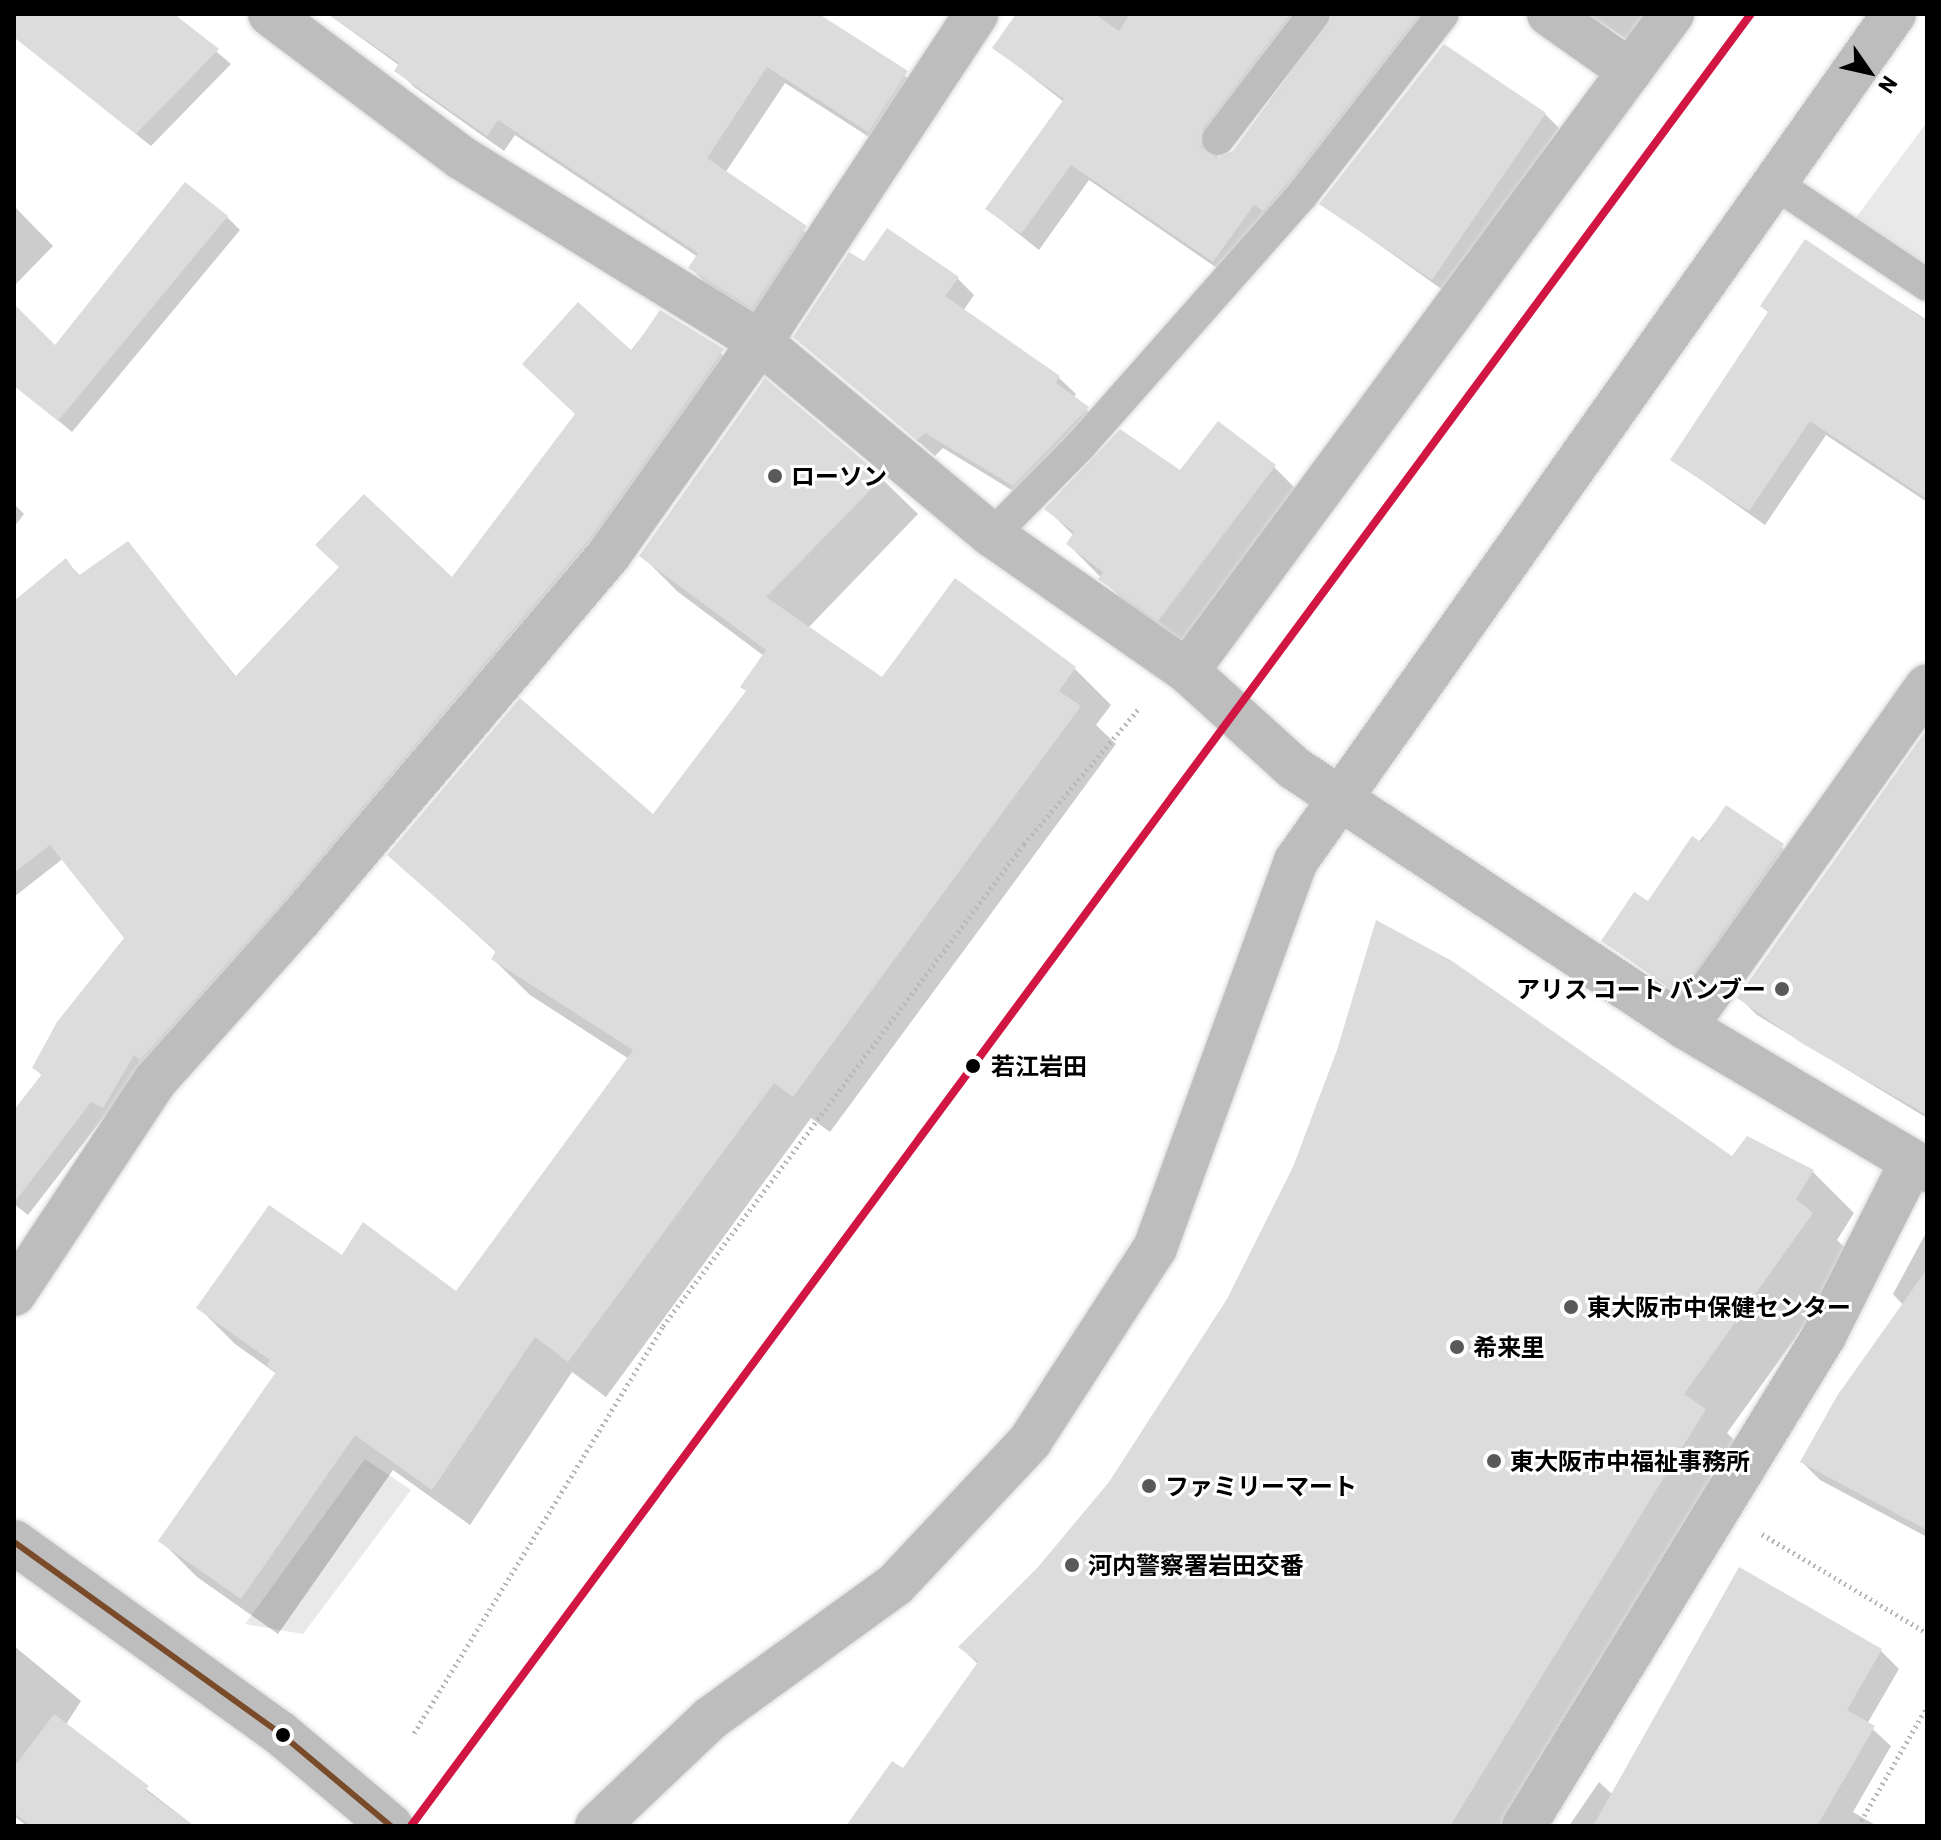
<!DOCTYPE html>
<html>
<head>
<meta charset="utf-8">
<style>
	body { margin:0 }
	#map { position:relative; width:1941px; height:1840px; overflow:hidden; background:#fff; font-family:Barlow,"Noto Sans JP",sans-serif }
	div>[style] { position:absolute }
	.green>* { inset:0; background:#e9e9e9 }
	.shadow>* { inset:0; background:#0003 }
	.building>* { inset:0; background:#dcdcdc }
	.path>* { height:5px; margin-top:-2.5px; transform-origin:0; background:repeating-linear-gradient(90deg,#b8b8b8 0 2px,transparent 0 6px) }
	.roads { filter:drop-shadow(0 0 2px #dbdbdb) drop-shadow(0 0 2px #dbdbdb) }
	.service>* { height:32px; margin:-16px; padding:0 16px; transform-origin:16px; border-radius:16px; background:#bdbdbd }
	.minor>* { height:44px; margin:-22px; padding:0 22px; transform-origin:22px; border-radius:22px; background:#bdbdbd }
	.tertiary>* { height:44px; margin:-22px; padding:0 22px; transform-origin:22px; border-radius:22px; background:#bdbdbd }
	.primary>* { height:44px; margin:-22px; padding:0 22px; transform-origin:22px; border-radius:22px; background:#bdbdbd }
	.bus-1>* { height:6px; margin:-3px; padding:0 3px; transform-origin:3px; border-radius:3px; background:#7a4b2a }
	.rail-1>* { height:8px; margin:-4px; padding:0 4px; transform-origin:4px; border-radius:4px; background:#d21644 }
	.dots>* { width:22px; height:22px; translate:-50% -50%; box-sizing:border-box; border:4px solid #fff; border-radius:50% }
	span { translate:-50% -50%; white-space:nowrap; text-align:center; line-height:1.15; -webkit-text-stroke:6px #fff; paint-order:stroke }
	.poi-label { font-size:24px; color:#000; font-weight:700 }
	.left { translate:0 -50%; text-align:left }
	.right { translate:-100% -50%; text-align:right }
	.stop-label { font-size:24px; color:#000; font-weight:700 }
	.frame { position:absolute; inset:0; border:16px solid #000; pointer-events:none }
	.north { position:absolute; left:1829px; top:32px; width:80px; height:80px; -webkit-text-stroke:6px #fff; paint-order:stroke; rotate:124deg; font-size:22px; font-weight:700; line-height:32px; text-align:center; color:#000 }
	.north::after { content:''; display:block; margin:auto; width:28px; height:36px; background:#000; clip-path:polygon(50% 0,100% 100%,50% 72%,0 100%) }
</style>
</head>
<body>
<div id="map">
	<div class="green">
		<i style="clip-path:polygon(1927px 122px,1927px 270px,1852px 223px)"></i>
		<i style="clip-path:polygon(365px 1459px,411px 1490px,303px 1634px,245px 1624px)"></i>
	</div>
	<div class="shadow">
		<i style="clip-path:polygon(14px 14px,172px 14px,231px 64px,151px 146px,14px 37px)"></i>
		<i style="clip-path:polygon(328px 14px,819px 14px,924px 90px,886px 148px,785px 83px,725px 173px,822px 244px,770px 323px,707px 285px,691px 268px,698px 257px,515px 135px,504px 151px,414px 87px,397px 70px,400px 66px)"></i>
		<i style="clip-path:polygon(1018px 14px,1328px 14px,1219px 145px,1217px 160px,1234px 152px,1331px 26px,1333px 14px,1452px 14px,1230px 277px,1089px 180px,1039px 250px,987px 209px,1064px 102px,995px 48px)"></i>
		<i style="clip-path:polygon(1588px 14px,1663px 14px,1639px 48px)"></i>
		<i style="clip-path:polygon(1545px 114px,1559px 128px,1447px 293px,1322px 204px)"></i>
		<i style="clip-path:polygon(14px 206px,53px 246px,14px 286px)"></i>
		<i style="clip-path:polygon(227px 217px,240px 230px,72px 432px,25px 393px,14px 376px,14px 307px,55px 348px)"></i>
		<i style="clip-path:polygon(1806px 242px,1927px 320px,1927px 502px,1826px 435px,1765px 525px,1673px 460px,1770px 313px)"></i>
		<i style="clip-path:polygon(865px 263px,957px 278px,974px 295px,963px 311px,1059px 378px,1076px 394px,1073px 398px,1104px 425px,1031px 502px,943px 448px,935px 456px,796px 337px)"></i>
		<i style="clip-path:polygon(661px 312px,736px 364px,117px 1120px,106px 1114px,28px 1215px,14px 1204px,14px 1114px,43px 1076px,34px 1068px,127px 938px,88px 839px,14px 897px,14px 604px,66px 561px,81px 577px,128px 544px,237px 678px,452px 580px)"></i>
		<i style="clip-path:polygon(1274px 467px,1298px 491px,1183px 643px,1125px 602px,1068px 544px,1074px 536px,1047px 509px,1181px 473px)"></i>
		<i style="clip-path:polygon(881px 478px,918px 514px,808px 628px,882px 680px,956px 580px,1075px 669px,1111px 705px,1096px 725px,1116px 744px,830px 1132px,811px 1118px,606px 1397px,572px 1372px,470px 1525px,393px 1470px,278px 1634px,197px 1577px,161px 1541px,277px 1374px,235px 1344px,199px 1308px,342px 1258px,456px 1294px,629px 1059px,530px 995px,493px 959px,497px 953px,390px 855px,653px 817px,748px 692px,764px 656px,678px 592px,641px 555px)"></i>
		<i style="clip-path:polygon(14px 504px,24px 514px,14px 527px)"></i>
		<i style="clip-path:polygon(1927px 733px,1927px 1118px,1757px 1015px,1739px 997px)"></i>
		<i style="clip-path:polygon(1727px 807px,1797px 859px,1693px 1005px,1603px 941px,1649px 904px)"></i>
		<i style="clip-path:polygon(1747px 1138px,1813px 1172px,1854px 1213px,1837px 1240px,1854px 1256px,1727px 1433px,1747px 1452px,1516px 1826px,853px 1826px,903px 1770px,979px 1665px,960px 1647px,1733px 1159px)"></i>
		<i style="clip-path:polygon(1927px 1231px,1927px 1537px,1820px 1480px,1802px 1462px,1904px 1306px,1893px 1294px)"></i>
		<i style="clip-path:polygon(14px 1646px,81px 1701px,65px 1726px,194px 1826px,27px 1826px,14px 1816px)"></i>
		<i style="clip-path:polygon(1881px 1651px,1899px 1669px,1867px 1724px,1891px 1746px,1853px 1812px,1877px 1826px,1569px 1826px,1599px 1782px,1614px 1796px)"></i>
	</div>
	<div class="building">
		<i style="clip-path:polygon(14px 14px,174px 14px,219px 49px,136px 134px,14px 37px)"></i>
		<i style="clip-path:polygon(328px 14px,819px 14px,908px 71px,868px 132px,767px 67px,707px 158px,807px 226px,752px 308px,688px 268px,698px 253px,498px 120px,487px 136px,394px 71px,399px 63px)"></i>
		<i style="clip-path:polygon(1016px 14px,1095px 14px,1119px 31px,1130px 14px,1290px 14px,1203px 128px,1201px 147px,1216px 158px,1233px 151px,1333px 14px,1419px 14px,1287px 183px,1263px 211px,1254px 205px,1213px 262px,1071px 165px,1021px 234px,985px 209px,1064px 99px,992px 48px)"></i>
		<i style="clip-path:polygon(1444px 44px,1546px 113px,1432px 280px,1319px 204px)"></i>
		<i style="clip-path:polygon(185px 182px,228px 216px,58px 421px,14px 386px,14px 304px,55px 345px)"></i>
		<i style="clip-path:polygon(887px 228px,959px 277px,945px 296px,1060px 376px,1056px 383px,1089px 407px,1013px 486px,925px 433px,917px 440px,793px 337px,849px 252px,864px 261px)"></i>
		<i style="clip-path:polygon(1805px 239px,1927px 321px,1927px 499px,1810px 421px,1749px 511px,1670px 460px,1768px 312px,1760px 306px)"></i>
		<i style="clip-path:polygon(578px 302px,632px 351px,660px 310px,724px 349px,590px 538px,281px 903px,140px 1060px,134px 1055px,103px 1108px,91px 1102px,14px 1203px,14px 1110px,42px 1074px,32px 1068px,57px 1022px,124px 938px,50px 845px,14px 873px,14px 601px,66px 558px,78px 576px,128px 541px,235px 677px,339px 567px,315px 545px,364px 494px,452px 577px,575px 414px,522px 364px)"></i>
		<i style="clip-path:polygon(765px 378px,883px 477px,766px 597px,882px 677px,955px 578px,1076px 667px,1059px 691px,1081px 706px,793px 1097px,774px 1083px,568px 1362px,535px 1337px,432px 1490px,355px 1435px,241px 1599px,158px 1541px,276px 1372px,266px 1365px,270px 1360px,196px 1308px,269px 1205px,342px 1255px,363px 1222px,456px 1291px,633px 1050px,491px 959px,496px 951px,387px 855px,520px 698px,653px 814px,746px 691px,740px 687px,766px 650px,639px 556px)"></i>
		<i style="clip-path:polygon(1218px 421px,1276px 465px,1158px 621px,1098px 579px,1103px 572px,1066px 544px,1074px 532px,1044px 509px,1120px 429px,1180px 470px)"></i>
		<i style="clip-path:polygon(1927px 729px,1927px 1115px,1803px 1044px,1737px 998px)"></i>
		<i style="clip-path:polygon(1726px 805px,1784px 844px,1679px 993px,1601px 941px,1634px 892px,1648px 901px,1692px 836px,1701px 842px)"></i>
		<i style="clip-path:polygon(1376px 920px,1452px 961px,1732px 1156px,1747px 1136px,1814px 1170px,1796px 1199px,1813px 1213px,1684px 1394px,1706px 1409px,1450px 1826px,846px 1826px,892px 1761px,903px 1768px,978px 1662px,958px 1647px,1038px 1567px,1109px 1482px,1227px 1299px,1293px 1167px,1337px 1050px)"></i>
		<i style="clip-path:polygon(1927px 1269px,1927px 1530px,1800px 1462px,1837px 1396px)"></i>
		<i style="clip-path:polygon(1739px 1567px,1882px 1649px,1847px 1710px,1875px 1726px,1817px 1826px,1593px 1826px)"></i>
		<i style="clip-path:polygon(54px 1714px,149px 1786px,145px 1790px,194px 1826px,31px 1826px,14px 1813px,14px 1767px)"></i>
	</div>
	<div class="path">
		<i style="left:1762px;top:1534px;width:192px;rotate:31deg"></i>
		<i style="left:414px;top:1733px;width:477px;rotate:-58.5deg"></i>
		<i style="left:663px;top:1326px;width:602px;rotate:-53.17deg"></i>
		<i style="left:1024px;top:844px;width:180px;rotate:-49.7deg"></i>
		<i style="left:1858px;top:1826px;width:138px;rotate:-59.9deg"></i>
	</div>
	<div class="roads">
		<div class="service">
			<i style="left:1218px;top:139px;width:158px;rotate:-52.5deg"></i>
			<i style="left:1773px;top:182px;width:185px;rotate:33.8deg"></i>
			<i style="left:992px;top:535px;width:125px;rotate:-45.3deg"></i>
			<i style="left:1080px;top:446px;width:335px;rotate:-48.5deg"></i>
			<i style="left:1302px;top:195px;width:229px;rotate:-52.1deg"></i>
		</div>
		<div class="minor">
			<i style="left:270px;top:14px;width:240px;rotate:36.9deg"></i>
			<i style="left:462px;top:158px;width:350px;rotate:31.7deg"></i>
			<i style="left:760px;top:342px;width:302px;rotate:39.8deg"></i>
			<i style="left:992px;top:535px;width:238px;rotate:34.9deg"></i>
			<i style="left:1187px;top:671px;width:144px;rotate:42.2deg"></i>
			<i style="left:1294px;top:768px;width:469px;rotate:33.5deg"></i>
			<i style="left:1685px;top:1027px;width:281px;rotate:30.6deg"></i>
			<i style="left:1549px;top:14px;width:99px;rotate:35.1deg"></i>
			<i style="left:1187px;top:671px;width:817px;rotate:-53.57deg"></i>
			<i style="left:1685px;top:1027px;width:418px;rotate:-54.6deg"></i>
			<i style="left:14px;top:1294px;width:255px;rotate:-56.5deg"></i>
			<i style="left:155px;top:1081px;width:217px;rotate:-48.2deg"></i>
			<i style="left:300px;top:919px;width:480px;rotate:-49.7deg"></i>
			<i style="left:610px;top:553px;width:259px;rotate:-54.6deg"></i>
			<i style="left:760px;top:342px;width:393px;rotate:-56.6deg"></i>
		</div>
		<div class="tertiary">
			<i style="left:597px;top:1826px;width:157px;rotate:-43.5deg"></i>
			<i style="left:711px;top:1718px;width:227px;rotate:-35.9deg"></i>
			<i style="left:895px;top:1585px;width:197px;rotate:-46.8deg"></i>
			<i style="left:1030px;top:1441px;width:230px;rotate:-57.1deg"></i>
			<i style="left:1155px;top:1248px;width:412px;rotate:-70deg"></i>
			<i style="left:1296px;top:861px;width:1037px;rotate:-54.78deg"></i>
			<i style="left:1524px;top:1826px;width:575px;rotate:-58.52deg"></i>
			<i style="left:1824px;top:1336px;width:194px;rotate:-63.3deg"></i>
		</div>
		<div class="primary">
			<i style="left:14px;top:1542px;width:327px;rotate:35.7deg"></i>
			<i style="left:280px;top:1733px;width:145px;rotate:40deg"></i>
		</div>
	</div>
	<div class="bus-1">
		<i style="left:14px;top:1542px;width:327px;rotate:35.7deg"></i>
		<i style="left:280px;top:1733px;width:145px;rotate:40deg"></i>
	</div>
	<div class="rail-1">
		<i style="left:411px;top:1826px;width:2254px;rotate:-53.52deg"></i>
	</div>
	<div class="dots">
		<i style="left:775px;top:476px;background:#595959"></i>
		<i style="left:1782px;top:989px;background:#595959"></i>
		<i style="left:973px;top:1066px;background:#000"></i>
		<i style="left:1571px;top:1307px;background:#595959"></i>
		<i style="left:1457px;top:1347px;background:#595959"></i>
		<i style="left:1494px;top:1461px;background:#595959"></i>
		<i style="left:1149px;top:1486px;background:#595959"></i>
		<i style="left:1072px;top:1565px;background:#595959"></i>
		<i style="left:283px;top:1735px;background:#000"></i>
	</div>
	<div class="poi-label">
		<span class="left" style="left:791px;top:476px">ローソン</span>
		<span class="right" style="left:1766px;top:989px">アリス コート バンブー</span>
		<span class="left" style="left:1587px;top:1307px">東大阪市中保健センター</span>
		<span class="left" style="left:1473px;top:1347px">希来里</span>
		<span class="left" style="left:1510px;top:1461px">東大阪市中福祉事務所</span>
		<span class="left" style="left:1165px;top:1486px">ファミリーマート</span>
		<span class="left" style="left:1088px;top:1565px">河内警察署岩田交番</span>
	</div>
	<div class="stop-label">
		<span class="left" style="left:991px;top:1066px">若江岩田</span>
	</div>
	<div class="frame"></div>
	<div class="north">N</div>
</div>
</body>
</html>
